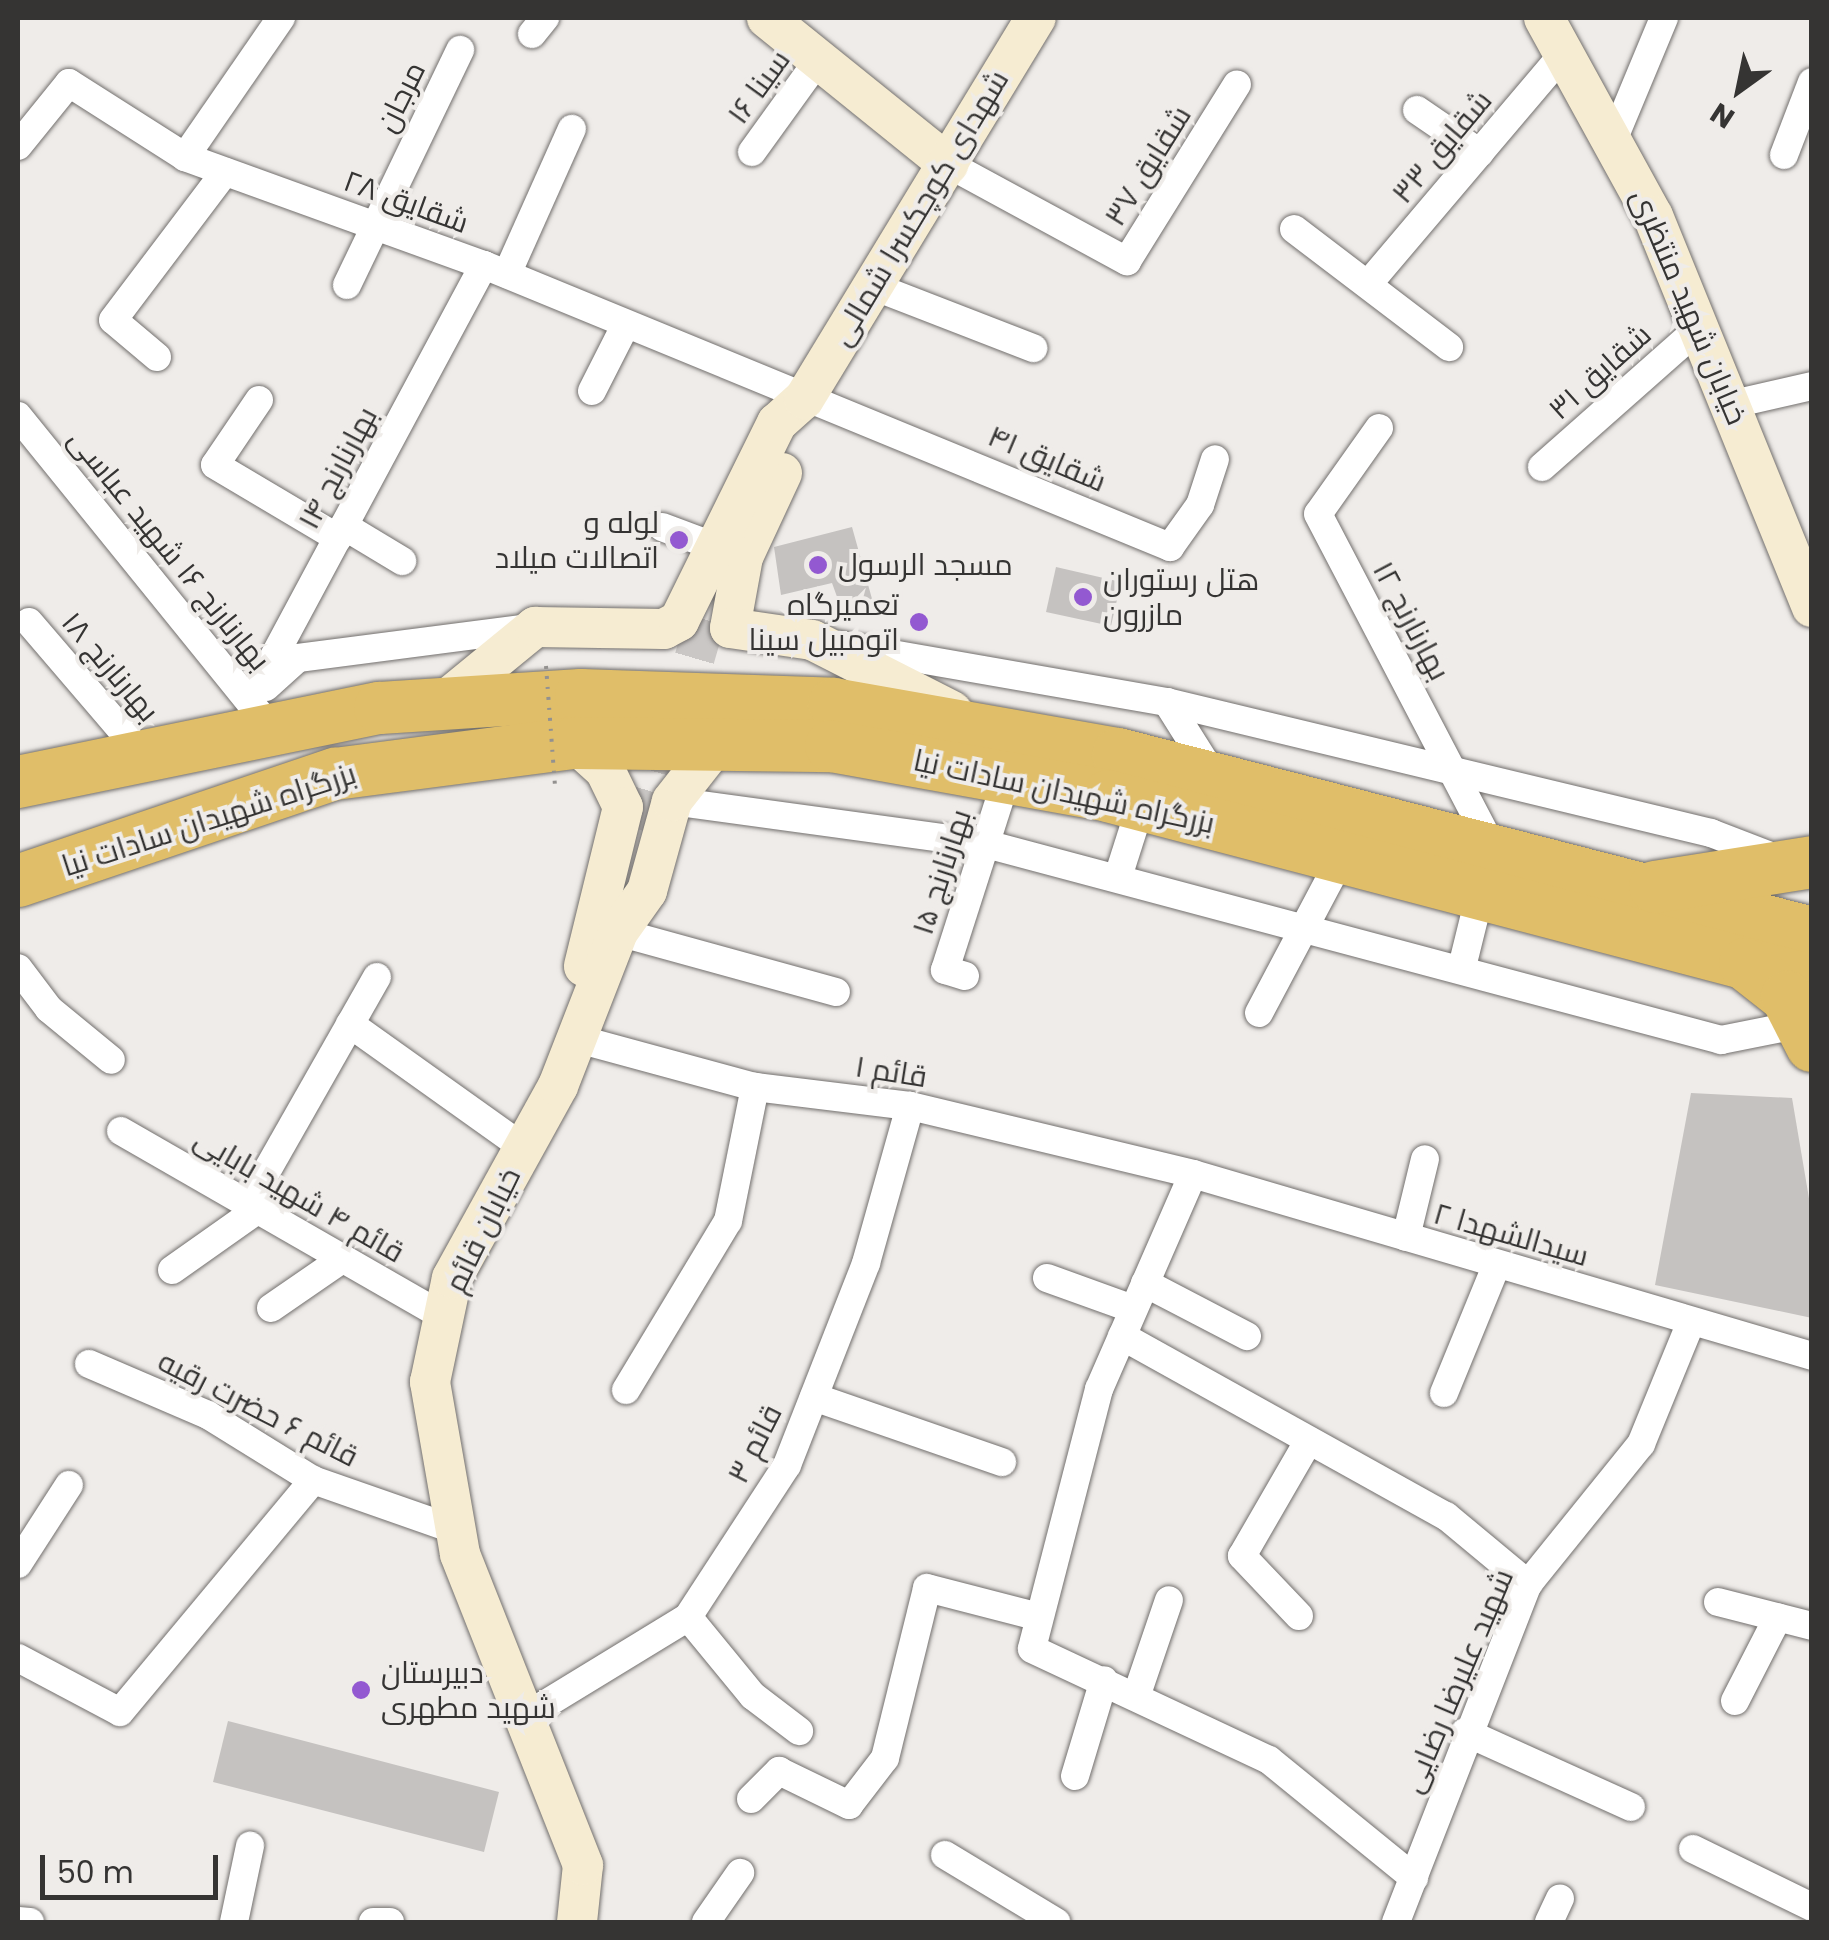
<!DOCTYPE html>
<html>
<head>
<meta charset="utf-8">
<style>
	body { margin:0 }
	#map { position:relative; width:1829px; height:1940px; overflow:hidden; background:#efece9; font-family:Poppins,Cairo,sans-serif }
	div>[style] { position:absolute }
	.building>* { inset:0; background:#c5c2c0 }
	.secondary-tunnel>* { height:40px; margin-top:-20px; transform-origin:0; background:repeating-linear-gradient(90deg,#cac7c5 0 40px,transparent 0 60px) }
	.roads { filter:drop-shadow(0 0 2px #726f6d) drop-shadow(0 0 2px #726f6d) }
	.street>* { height:28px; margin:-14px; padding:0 14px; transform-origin:14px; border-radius:14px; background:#fff }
	.secondary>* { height:40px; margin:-20px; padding:0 20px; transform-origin:20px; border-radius:20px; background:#f6ecd2 }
	.highway>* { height:52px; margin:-26px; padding:0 26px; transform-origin:26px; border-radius:26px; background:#e0be69 }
	.path-bridge>* { height:4px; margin-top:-2px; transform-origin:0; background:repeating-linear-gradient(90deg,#93918f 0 2.5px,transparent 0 10.5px) }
	.dots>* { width:28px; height:28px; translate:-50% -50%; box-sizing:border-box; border:5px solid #efece9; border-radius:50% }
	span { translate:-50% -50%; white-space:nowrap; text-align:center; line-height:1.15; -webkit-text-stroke:8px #efece9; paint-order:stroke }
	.street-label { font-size:30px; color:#353433 }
	.poi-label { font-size:30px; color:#353433 }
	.right { translate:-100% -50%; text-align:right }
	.left { translate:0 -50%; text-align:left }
	.frame { position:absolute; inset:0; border:20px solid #353433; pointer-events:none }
	.north { position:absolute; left:1689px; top:40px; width:100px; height:100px; -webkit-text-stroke:8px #efece9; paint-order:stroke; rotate:213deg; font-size:28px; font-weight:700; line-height:40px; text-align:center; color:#353433 }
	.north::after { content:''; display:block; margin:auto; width:35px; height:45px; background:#353433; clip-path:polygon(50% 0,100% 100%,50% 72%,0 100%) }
	.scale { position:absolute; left:40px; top:1855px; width:178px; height:45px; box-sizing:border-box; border:5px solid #353433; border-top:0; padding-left:12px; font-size:30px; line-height:35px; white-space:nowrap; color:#353433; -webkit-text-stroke:8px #efece9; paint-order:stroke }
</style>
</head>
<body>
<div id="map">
	<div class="building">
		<i style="clip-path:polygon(852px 527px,874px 606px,840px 605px,832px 583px,781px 595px,774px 547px)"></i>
		<i style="clip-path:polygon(1056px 567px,1121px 582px,1111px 626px,1046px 612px)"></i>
		<i style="clip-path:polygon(1691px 1093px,1792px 1098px,1812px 1216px,1812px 1318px,1655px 1285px)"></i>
		<i style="clip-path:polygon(228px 1721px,499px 1792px,484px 1852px,213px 1782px)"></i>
	</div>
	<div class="secondary-tunnel">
		<i style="left:644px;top:831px;width:249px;rotate:-73.7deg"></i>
	</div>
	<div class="roads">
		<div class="street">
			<i style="left:532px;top:34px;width:21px;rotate:-51deg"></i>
			<i style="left:1417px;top:110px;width:76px;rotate:34.3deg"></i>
			<i style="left:1614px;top:138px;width:130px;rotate:-67.4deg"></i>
			<i style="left:18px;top:146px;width:81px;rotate:-51deg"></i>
			<i style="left:69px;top:83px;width:138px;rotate:32.5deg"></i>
			<i style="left:185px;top:157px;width:318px;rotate:19.9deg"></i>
			<i style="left:484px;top:265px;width:742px;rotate:22.35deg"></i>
			<i style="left:1170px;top:547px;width:52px;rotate:-54.5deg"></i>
			<i style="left:1200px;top:505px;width:48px;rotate:-71.9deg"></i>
			<i style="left:752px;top:152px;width:115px;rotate:-54.2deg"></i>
			<i style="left:1784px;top:155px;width:78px;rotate:-69deg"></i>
			<i style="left:185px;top:157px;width:169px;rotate:-55.4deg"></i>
			<i style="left:948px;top:164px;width:204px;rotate:28.5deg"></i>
			<i style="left:1127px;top:261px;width:208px;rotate:-58.1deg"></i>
			<i style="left:1294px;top:229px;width:195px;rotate:37.3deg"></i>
			<i style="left:507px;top:274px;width:159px;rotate:-65.9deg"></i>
			<i style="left:1369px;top:283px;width:303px;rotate:-49.7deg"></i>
			<i style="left:347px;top:285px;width:261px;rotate:-64.3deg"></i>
			<i style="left:873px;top:286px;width:172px;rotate:21.2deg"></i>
			<i style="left:157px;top:357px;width:57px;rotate:-139.9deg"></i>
			<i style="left:113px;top:320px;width:186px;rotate:-52.9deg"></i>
			<i style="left:592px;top:391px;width:75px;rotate:-63.1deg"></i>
			<i style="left:259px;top:400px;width:78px;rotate:124.1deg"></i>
			<i style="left:215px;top:465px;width:143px;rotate:30.7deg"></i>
			<i style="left:1733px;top:404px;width:81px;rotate:-12.8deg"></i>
			<i style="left:18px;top:416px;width:383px;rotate:51deg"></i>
			<i style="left:1379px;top:428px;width:105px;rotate:125.3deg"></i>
			<i style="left:1318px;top:514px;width:379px;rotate:62.4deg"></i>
			<i style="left:1542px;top:467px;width:211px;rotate:-41.5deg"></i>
			<i style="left:344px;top:526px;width:68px;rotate:31.1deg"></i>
			<i style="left:662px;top:527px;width:58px;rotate:20.3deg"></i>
			<i style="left:29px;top:622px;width:174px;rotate:49.4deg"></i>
			<i style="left:840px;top:645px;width:332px;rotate:9.9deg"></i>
			<i style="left:1167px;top:702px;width:560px;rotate:13.54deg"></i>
			<i style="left:1711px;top:833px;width:75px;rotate:21.1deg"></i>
			<i style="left:266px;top:687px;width:43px;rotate:-42.2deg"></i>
			<i style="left:298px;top:658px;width:234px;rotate:-7.4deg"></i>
			<i style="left:250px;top:701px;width:495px;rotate:-61.8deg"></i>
			<i style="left:1167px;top:702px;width:86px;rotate:57.8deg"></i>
			<i style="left:672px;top:801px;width:317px;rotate:7.8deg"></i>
			<i style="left:986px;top:844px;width:761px;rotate:14.93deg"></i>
			<i style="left:1721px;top:1040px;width:82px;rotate:-11.3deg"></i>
			<i style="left:1118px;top:877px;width:76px;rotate:-72.3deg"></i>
			<i style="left:618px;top:932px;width:226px;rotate:15.4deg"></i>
			<i style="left:1462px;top:967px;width:75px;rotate:-76.1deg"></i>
			<i style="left:18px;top:968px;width:51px;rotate:52.9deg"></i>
			<i style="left:49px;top:1009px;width:80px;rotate:39.4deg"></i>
			<i style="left:965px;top:976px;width:21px;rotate:-163deg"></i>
			<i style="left:945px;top:970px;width:206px;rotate:-72.2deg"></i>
			<i style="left:1259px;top:1013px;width:175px;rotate:-62.1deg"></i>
			<i style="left:350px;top:1024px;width:214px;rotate:35.5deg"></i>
			<i style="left:578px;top:1039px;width:183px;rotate:15.2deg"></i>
			<i style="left:755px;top:1087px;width:156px;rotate:7deg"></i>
			<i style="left:910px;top:1106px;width:291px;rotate:13.5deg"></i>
			<i style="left:1193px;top:1174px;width:645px;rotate:16.38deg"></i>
			<i style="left:121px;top:1131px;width:373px;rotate:29.9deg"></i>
			<i style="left:1193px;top:1174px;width:235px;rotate:113.6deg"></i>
			<i style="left:1099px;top:1389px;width:268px;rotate:104.5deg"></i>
			<i style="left:1032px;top:1649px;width:262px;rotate:25.1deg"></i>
			<i style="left:1269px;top:1760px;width:187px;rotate:39.1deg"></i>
			<i style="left:248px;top:1204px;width:261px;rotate:-60.4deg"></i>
			<i style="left:1406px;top:1237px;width:80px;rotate:-76.3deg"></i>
			<i style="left:172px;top:1270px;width:104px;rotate:-35.2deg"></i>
			<i style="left:1047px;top:1278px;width:91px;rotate:19.8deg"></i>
			<i style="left:1145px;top:1283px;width:115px;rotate:27.5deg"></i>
			<i style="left:271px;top:1308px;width:86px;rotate:-34.6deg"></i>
			<i style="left:1122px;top:1336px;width:371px;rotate:29.1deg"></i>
			<i style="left:1446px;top:1516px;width:107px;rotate:39.7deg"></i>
			<i style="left:89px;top:1364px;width:129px;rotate:23.2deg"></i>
			<i style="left:208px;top:1415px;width:123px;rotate:31.8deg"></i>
			<i style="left:313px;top:1480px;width:151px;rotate:19.3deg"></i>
			<i style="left:626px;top:1390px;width:197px;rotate:-58.9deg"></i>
			<i style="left:728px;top:1221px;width:137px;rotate:-78.6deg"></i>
			<i style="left:1444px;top:1393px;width:139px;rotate:-67.7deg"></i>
			<i style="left:814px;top:1397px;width:199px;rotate:19.1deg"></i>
			<i style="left:18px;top:1564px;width:94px;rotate:-57.2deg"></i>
			<i style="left:1718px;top:1602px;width:97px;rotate:14.3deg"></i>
			<i style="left:1299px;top:1616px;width:83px;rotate:-133.5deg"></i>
			<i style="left:1242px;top:1556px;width:128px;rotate:-60deg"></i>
			<i style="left:688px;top:1617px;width:102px;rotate:50.6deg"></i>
			<i style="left:753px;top:1696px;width:58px;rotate:37.3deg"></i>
			<i style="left:18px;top:1658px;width:115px;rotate:27.9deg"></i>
			<i style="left:120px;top:1712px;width:302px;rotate:-50.2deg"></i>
			<i style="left:1137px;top:1694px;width:99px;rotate:-71.2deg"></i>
			<i style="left:1735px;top:1701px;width:94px;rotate:-62.9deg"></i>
			<i style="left:526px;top:1716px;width:190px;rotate:-31.4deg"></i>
			<i style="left:688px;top:1617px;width:181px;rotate:-56.9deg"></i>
			<i style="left:787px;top:1465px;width:217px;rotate:-68.6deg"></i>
			<i style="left:866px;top:1263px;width:163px;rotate:-74.3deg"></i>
			<i style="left:1465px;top:1732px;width:182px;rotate:24.3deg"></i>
			<i style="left:1075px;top:1776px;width:100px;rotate:-73.2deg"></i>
			<i style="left:751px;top:1799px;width:40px;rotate:-45deg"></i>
			<i style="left:779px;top:1771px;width:78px;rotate:25.9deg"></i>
			<i style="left:849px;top:1805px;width:59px;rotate:-52.5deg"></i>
			<i style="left:885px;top:1758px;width:175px;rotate:-76.1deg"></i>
			<i style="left:927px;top:1588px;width:116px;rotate:14.5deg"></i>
			<i style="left:1693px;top:1849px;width:132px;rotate:26deg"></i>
			<i style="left:945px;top:1855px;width:130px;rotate:31.1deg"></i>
			<i style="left:18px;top:1921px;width:12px;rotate:5deg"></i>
			<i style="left:234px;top:1922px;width:78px;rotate:-78.1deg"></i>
			<i style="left:373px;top:1922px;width:17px"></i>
			<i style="left:706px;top:1922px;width:60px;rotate:-55.2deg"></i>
			<i style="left:1396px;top:1922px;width:363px;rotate:-68.7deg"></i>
			<i style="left:1528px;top:1584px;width:180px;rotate:-51.1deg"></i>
			<i style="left:1641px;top:1444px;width:132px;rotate:-67.7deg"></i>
			<i style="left:1549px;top:1922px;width:26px;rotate:-65deg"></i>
		</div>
		<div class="secondary">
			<i style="left:767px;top:18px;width:233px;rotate:38.9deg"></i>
			<i style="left:1544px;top:18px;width:226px;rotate:61.2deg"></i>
			<i style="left:1653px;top:216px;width:422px;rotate:67.9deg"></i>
			<i style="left:782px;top:473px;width:93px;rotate:114.9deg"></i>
			<i style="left:743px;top:557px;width:72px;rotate:100.4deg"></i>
			<i style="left:730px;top:628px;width:83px;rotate:8.3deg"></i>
			<i style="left:812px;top:640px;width:157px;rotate:26.9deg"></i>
			<i style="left:441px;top:704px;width:122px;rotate:-39.3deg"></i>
			<i style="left:535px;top:627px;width:129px;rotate:0.9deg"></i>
			<i style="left:664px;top:629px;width:17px;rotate:-28deg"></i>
			<i style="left:679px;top:621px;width:221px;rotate:-63.7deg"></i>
			<i style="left:777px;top:423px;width:36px;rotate:-42deg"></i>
			<i style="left:804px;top:399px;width:446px;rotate:-58.7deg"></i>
			<i style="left:575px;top:743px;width:40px;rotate:42deg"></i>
			<i style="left:605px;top:770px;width:41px;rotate:64.1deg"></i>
			<i style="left:623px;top:807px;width:164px;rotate:103.8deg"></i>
			<i style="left:577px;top:1922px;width:57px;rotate:-84deg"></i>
			<i style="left:583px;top:1865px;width:334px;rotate:-111.6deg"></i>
			<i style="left:460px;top:1554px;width:175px;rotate:-99.9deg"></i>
			<i style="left:430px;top:1382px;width:106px;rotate:-78.1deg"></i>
			<i style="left:452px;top:1278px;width:219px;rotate:-61.1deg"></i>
			<i style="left:558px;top:1086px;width:165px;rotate:-68.7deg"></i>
			<i style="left:618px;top:932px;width:50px;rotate:-54.7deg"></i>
			<i style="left:647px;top:891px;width:93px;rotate:-74.5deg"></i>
			<i style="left:672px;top:801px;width:78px;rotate:-51.8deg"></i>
		</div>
		<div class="highway">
			<i style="left:18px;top:782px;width:369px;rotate:-11.6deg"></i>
			<i style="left:380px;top:708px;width:201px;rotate:-3.7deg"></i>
			<i style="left:581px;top:695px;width:253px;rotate:2deg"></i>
			<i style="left:834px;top:704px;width:288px;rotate:10deg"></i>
			<i style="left:1118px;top:754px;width:717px;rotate:14.46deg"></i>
			<i style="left:18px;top:881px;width:335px;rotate:-18.7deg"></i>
			<i style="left:335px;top:774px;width:242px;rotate:-7.4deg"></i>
			<i style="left:575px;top:743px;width:256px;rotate:0.7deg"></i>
			<i style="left:831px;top:746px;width:281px;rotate:10.2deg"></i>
			<i style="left:1108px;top:796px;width:728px;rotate:14.72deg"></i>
			<i style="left:1655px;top:887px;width:159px;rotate:-9deg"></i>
			<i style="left:1745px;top:964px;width:53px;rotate:38.2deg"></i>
			<i style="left:1787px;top:997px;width:55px;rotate:63deg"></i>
		</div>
	</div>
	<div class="path-bridge">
		<i style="left:546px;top:666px;width:120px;rotate:85.7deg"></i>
	</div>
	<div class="dots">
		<i style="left:679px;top:540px;background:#9359d1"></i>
		<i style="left:818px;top:565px;background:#9359d1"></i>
		<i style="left:1083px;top:597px;background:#9359d1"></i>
		<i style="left:919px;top:622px;background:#9359d1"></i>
		<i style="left:361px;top:1690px;background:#9359d1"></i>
	</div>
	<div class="street-label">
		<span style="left:759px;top:87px;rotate:-54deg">سینا ۱۶</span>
		<span style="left:401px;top:97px;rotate:-64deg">مرجان</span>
		<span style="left:1442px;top:147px;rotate:-50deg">شقایق ۳۳</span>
		<span style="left:1148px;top:166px;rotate:-58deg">شقایق ۳۷</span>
		<span style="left:406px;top:202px;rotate:20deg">شقایق ۲۸</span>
		<span style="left:920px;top:208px;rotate:-59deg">شهدای کوچکسرا شمالی</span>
		<span style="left:1689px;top:307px;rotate:67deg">خیابان شهید منتظری</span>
		<span style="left:1600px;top:372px;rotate:-42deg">شقایق ۳۱</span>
		<span style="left:1047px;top:459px;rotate:23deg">شقایق ۴۱</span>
		<span style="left:338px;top:468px;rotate:-62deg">بهارنارنج ۱۴</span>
		<span style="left:169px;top:550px;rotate:51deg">بهارنارنج ۱۶ شهید عباسی</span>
		<span style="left:1411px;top:621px;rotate:62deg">بهارنارنج ۱۲</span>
		<span style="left:110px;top:667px;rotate:50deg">بهارنارنج ۱۸</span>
		<span style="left:1064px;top:792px;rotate:12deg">بزرگراه شهیدان سادات نیا</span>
		<span style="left:209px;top:820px;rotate:-18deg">بزرگراه شهیدان سادات نیا</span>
		<span style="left:942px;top:872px;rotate:-72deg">بهارنارنج ۱۵</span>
		<span style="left:891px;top:1072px;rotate:9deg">قائم ۱</span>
		<span style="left:299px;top:1196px;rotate:30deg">قائم ۴ شهید بابایی</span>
		<span style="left:483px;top:1230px;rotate:-64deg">خیابان قائم</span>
		<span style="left:1511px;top:1235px;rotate:16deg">سیدالشهدا ۲</span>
		<span style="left:258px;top:1409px;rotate:27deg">قائم ۶ حضرت رقیه</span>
		<span style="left:755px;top:1444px;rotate:-63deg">قائم ۳</span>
		<span style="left:1458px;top:1681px;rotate:-67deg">شهید علیرضا رضایی</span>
	</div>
	<div class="poi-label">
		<span class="right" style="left:659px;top:540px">لوله و<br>اتصالات میلاد</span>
		<span class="left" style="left:838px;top:565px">مسجد الرسول</span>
		<span class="left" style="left:1103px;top:597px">هتل رستوران<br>مازرون</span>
		<span class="right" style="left:899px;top:622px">تعمیرگاه<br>اتومبیل سینا</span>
		<span class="left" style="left:381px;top:1690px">دبیرستان<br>شهید مطهری</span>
	</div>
	<div class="frame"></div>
	<div class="north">N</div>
	<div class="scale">50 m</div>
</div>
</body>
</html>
